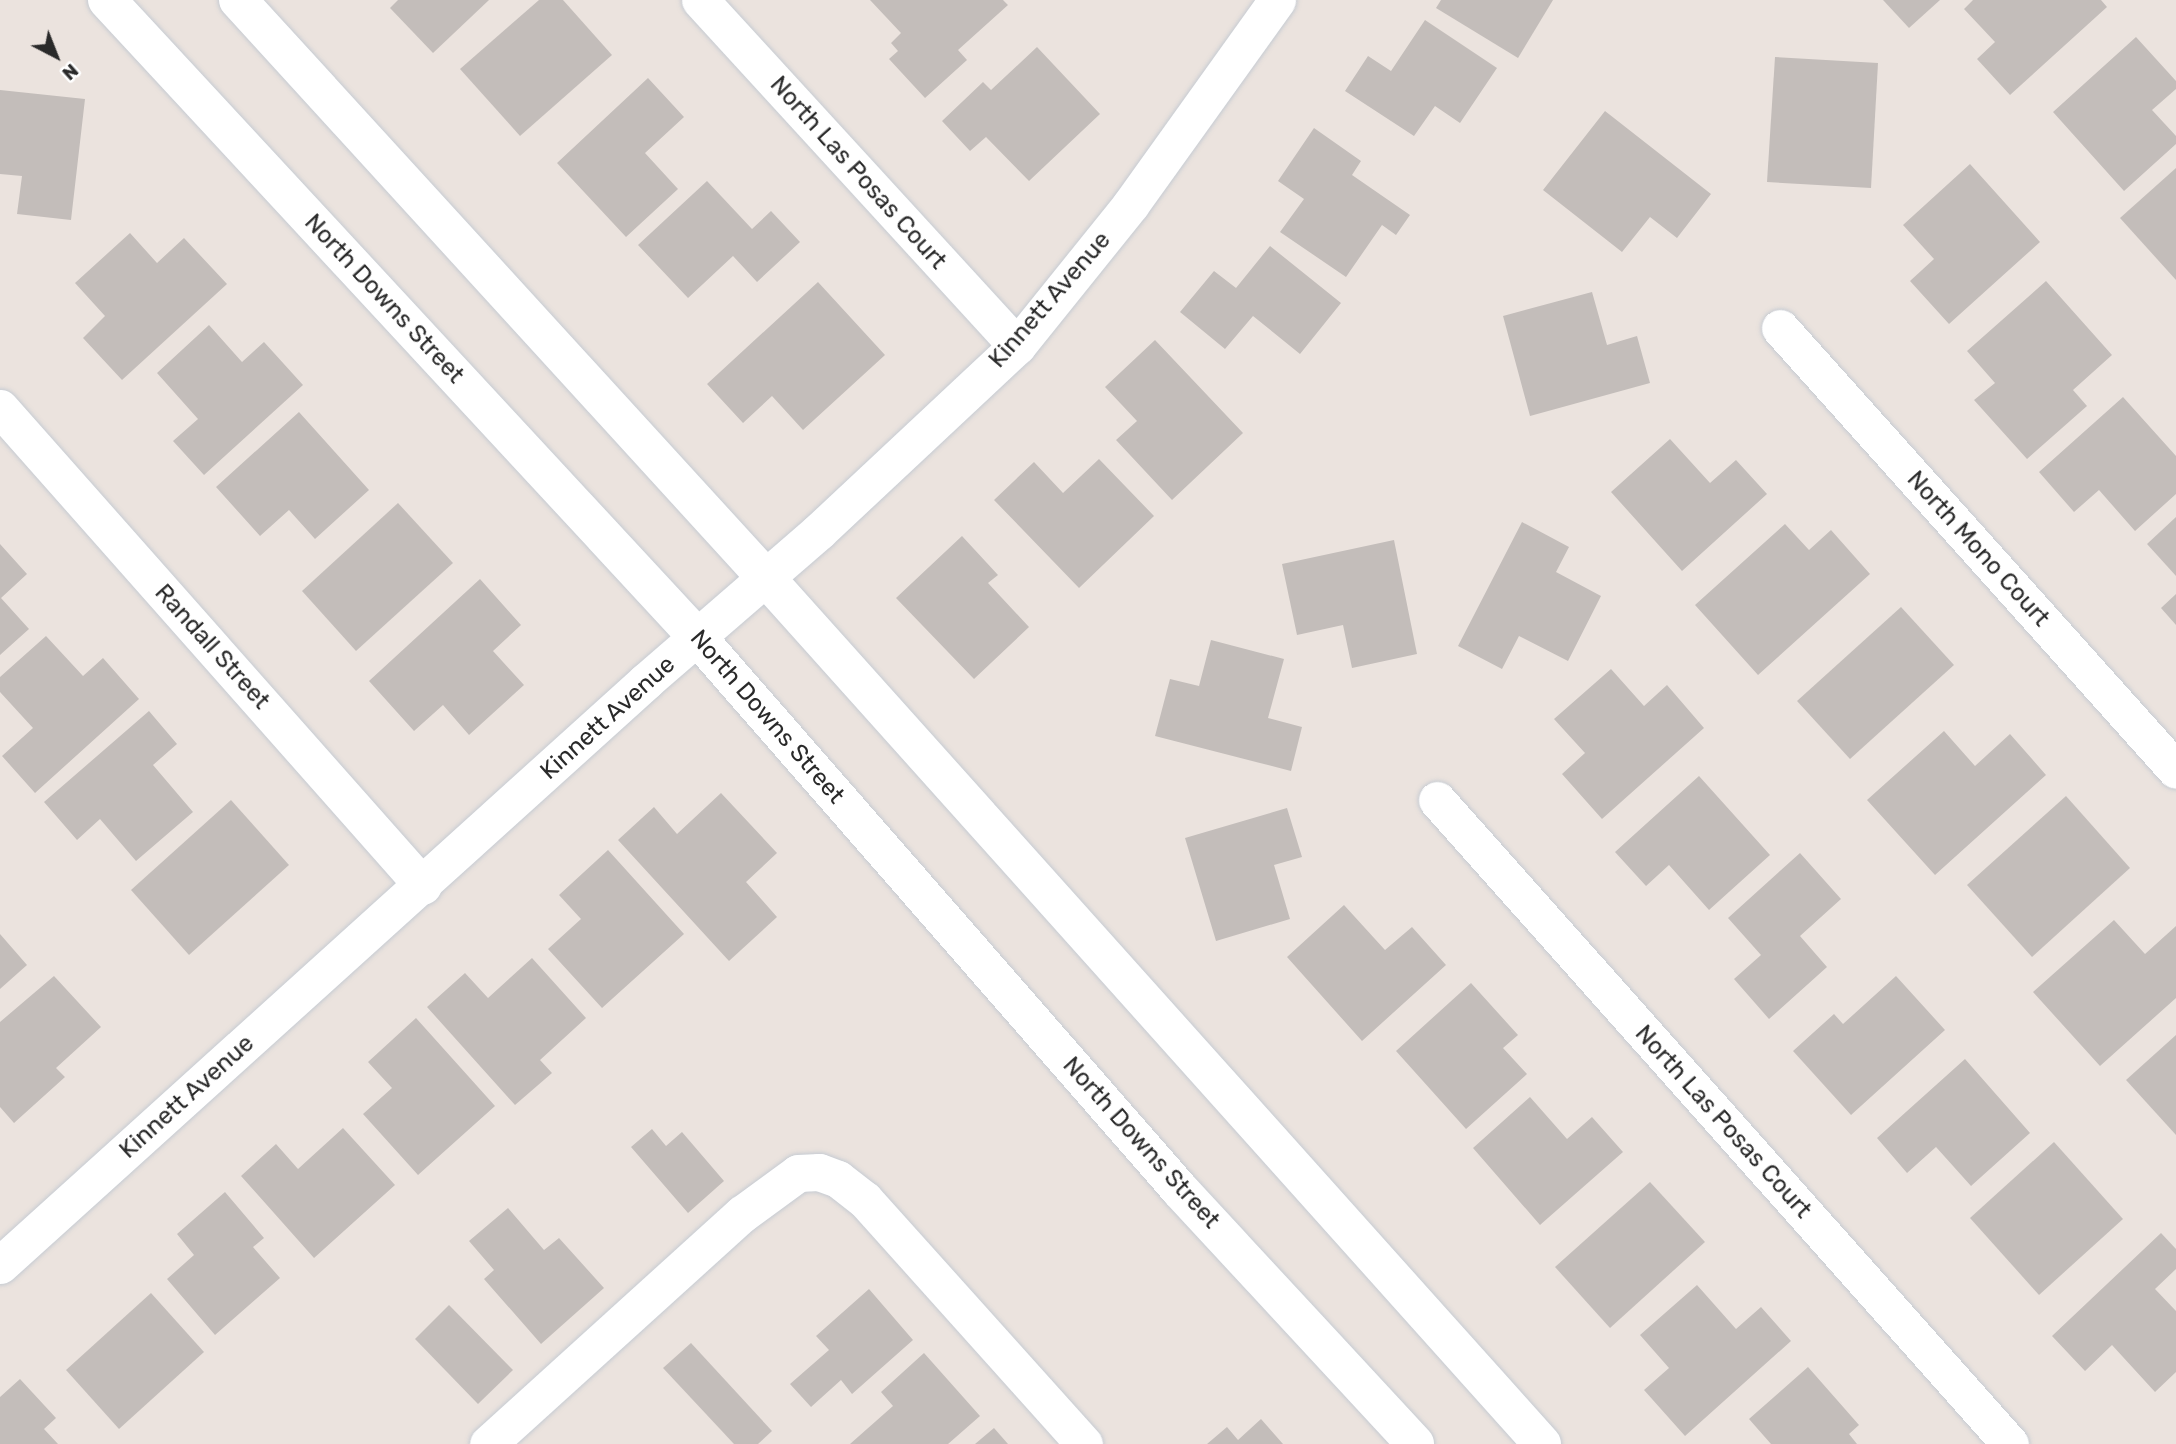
<!DOCTYPE html>
<html>
<head>
<meta charset="utf-8">
<style>
	body { margin:0 }
	#map { position:relative; width:2176px; height:1444px; overflow:hidden; background:#ebe3de; font-family:Rubik,sans-serif }
	div>[style] { position:absolute }
	.building>* { inset:0; background:#c3bdba }
	.roads { filter:drop-shadow(0 0 2px #c6cbd2) drop-shadow(0 0 2px #c6cbd2) }
	.minor>* { height:37px; margin:-18.5px; padding:0 18.5px; transform-origin:18.5px; border-radius:18.5px; background:#fff }
	.tertiary>* { height:38px; margin:-19px; padding:0 19px; transform-origin:19px; border-radius:19px; background:#fff }
	span { translate:-50% -50%; white-space:nowrap; text-align:center; line-height:1.15; -webkit-text-stroke:5px #fff; paint-order:stroke }
	.street-label { font-size:24px; color:#2a2a2a }
	.north { position:absolute; left:21px; top:21px; width:70px; height:70px; -webkit-text-stroke:5px #fff; paint-order:stroke; rotate:138deg; font-size:19px; font-weight:700; line-height:28px; text-align:center; color:#2a2a2a }
	.north::after { content:''; display:block; margin:auto; width:24px; height:32px; background:#2a2a2a; clip-path:polygon(50% 0,100% 100%,50% 72%,0 100%) }
</style>
</head>
<body>
<div id="map">
	<div class="building">
		<i style="clip-path:polygon(398px 0,489px 0,433px 53px,390px 8px)"></i>
		<i style="clip-path:polygon(539px 0,563px 0,612px 55px,520px 136px,460px 69px)"></i>
		<i style="clip-path:polygon(870px 0,1003px 0,1008px 5px,958px 50px,967px 60px,925px 98px,889px 59px,898px 51px,891px 43px,901px 33px)"></i>
		<i style="clip-path:polygon(1441px 0,1553px 0,1518px 58px,1436px 8px)"></i>
		<i style="clip-path:polygon(1883px 0,1940px 0,1909px 28px)"></i>
		<i style="clip-path:polygon(1973px 0,2101px 0,2107px 7px,2010px 95px,1977px 59px,1995px 42px,1964px 9px)"></i>
		<i style="clip-path:polygon(1425px 20px,1497px 68px,1460px 123px,1435px 106px,1414px 136px,1345px 91px,1368px 56px,1391px 71px)"></i>
		<i style="clip-path:polygon(2136px 37px,2176px 81px,2176px 89px,2152px 110px,2176px 136px,2176px 144px,2124px 191px,2053px 112px)"></i>
		<i style="clip-path:polygon(1037px 47px,1100px 114px,1029px 181px,986px 137px,970px 151px,942px 121px,983px 82px,991px 90px)"></i>
		<i style="clip-path:polygon(1775px 57px,1878px 63px,1871px 188px,1767px 182px)"></i>
		<i style="clip-path:polygon(648px 78px,684px 117px,645px 153px,678px 189px,626px 237px,557px 163px)"></i>
		<i style="clip-path:polygon(0 90px,85px 99px,71px 220px,17px 214px,22px 176px,0 174px)"></i>
		<i style="clip-path:polygon(1605px 111px,1711px 194px,1677px 238px,1650px 217px,1622px 252px,1543px 190px)"></i>
		<i style="clip-path:polygon(1314px 128px,1361px 161px,1352px 175px,1410px 215px,1396px 235px,1382px 225px,1346px 277px,1280px 232px,1304px 199px,1278px 181px)"></i>
		<i style="clip-path:polygon(1970px 164px,2040px 242px,1949px 324px,1910px 281px,1934px 259px,1903px 225px)"></i>
		<i style="clip-path:polygon(2176px 168px,2176px 280px,2120px 218px)"></i>
		<i style="clip-path:polygon(707px 181px,752px 229px,771px 211px,800px 242px,757px 282px,733px 256px,688px 298px,638px 245px)"></i>
		<i style="clip-path:polygon(130px 233px,157px 263px,184px 238px,227px 284px,122px 380px,83px 338px,105px 316px,75px 283px)"></i>
		<i style="clip-path:polygon(1270px 246px,1341px 303px,1300px 354px,1253px 316px,1225px 349px,1180px 312px,1214px 271px,1236px 288px)"></i>
		<i style="clip-path:polygon(2046px 281px,2112px 355px,2073px 390px,2087px 406px,2027px 459px,1974px 400px,1995px 383px,1967px 351px)"></i>
		<i style="clip-path:polygon(818px 282px,885px 355px,803px 430px,772px 396px,743px 423px,707px 384px)"></i>
		<i style="clip-path:polygon(1592px 292px,1607px 345px,1637px 336px,1650px 383px,1530px 416px,1503px 316px)"></i>
		<i style="clip-path:polygon(209px 325px,242px 362px,264px 342px,303px 385px,204px 475px,173px 441px,198px 419px,157px 373px)"></i>
		<i style="clip-path:polygon(1155px 340px,1243px 433px,1172px 500px,1116px 440px,1137px 421px,1105px 387px)"></i>
		<i style="clip-path:polygon(2123px 397px,2176px 456px,2176px 494px,2135px 531px,2099px 490px,2074px 512px,2039px 472px)"></i>
		<i style="clip-path:polygon(299px 412px,369px 490px,315px 539px,289px 510px,260px 536px,216px 487px)"></i>
		<i style="clip-path:polygon(1670px 439px,1710px 483px,1736px 460px,1767px 494px,1682px 571px,1611px 492px)"></i>
		<i style="clip-path:polygon(1099px 459px,1154px 516px,1079px 588px,994px 500px,1034px 462px,1063px 493px)"></i>
		<i style="clip-path:polygon(398px 503px,453px 563px,356px 651px,302px 591px)"></i>
		<i style="clip-path:polygon(2176px 517px,2176px 576px,2147px 544px)"></i>
		<i style="clip-path:polygon(1522px 522px,1569px 547px,1556px 572px,1601px 596px,1568px 661px,1519px 636px,1502px 669px,1458px 646px)"></i>
		<i style="clip-path:polygon(1785px 524px,1809px 550px,1831px 530px,1870px 574px,1758px 675px,1695px 605px)"></i>
		<i style="clip-path:polygon(962px 536px,998px 575px,988px 583px,1029px 627px,974px 679px,896px 598px)"></i>
		<i style="clip-path:polygon(1394px 540px,1417px 654px,1352px 668px,1343px 625px,1297px 635px,1282px 564px)"></i>
		<i style="clip-path:polygon(0 544px,27px 574px,1px 598px,29px 629px,0 655px)"></i>
		<i style="clip-path:polygon(480px 579px,521px 625px,493px 651px,524px 685px,469px 735px,443px 705px,414px 731px,369px 681px)"></i>
		<i style="clip-path:polygon(2176px 594px,2176px 625px,2161px 608px)"></i>
		<i style="clip-path:polygon(1901px 607px,1954px 665px,1850px 759px,1797px 701px)"></i>
		<i style="clip-path:polygon(46px 636px,83px 676px,103px 658px,139px 699px,35px 793px,2px 756px,33px 728px,0 692px,0 677px)"></i>
		<i style="clip-path:polygon(1211px 640px,1284px 659px,1268px 718px,1302px 727px,1291px 771px,1155px 736px,1170px 679px,1199px 686px)"></i>
		<i style="clip-path:polygon(1611px 669px,1644px 706px,1667px 685px,1704px 728px,1602px 819px,1562px 774px,1585px 753px,1554px 719px)"></i>
		<i style="clip-path:polygon(149px 711px,177px 744px,153px 765px,193px 812px,136px 861px,100px 819px,77px 840px,44px 802px)"></i>
		<i style="clip-path:polygon(1944px 731px,1975px 766px,2010px 734px,2046px 775px,1935px 875px,1867px 800px)"></i>
		<i style="clip-path:polygon(1699px 776px,1770px 855px,1709px 910px,1669px 865px,1646px 886px,1615px 852px)"></i>
		<i style="clip-path:polygon(721px 793px,777px 853px,746px 882px,777px 917px,729px 961px,618px 840px,654px 807px,677px 834px)"></i>
		<i style="clip-path:polygon(2066px 796px,2130px 868px,2032px 957px,1967px 885px)"></i>
		<i style="clip-path:polygon(231px 800px,289px 865px,189px 955px,131px 890px)"></i>
		<i style="clip-path:polygon(1287px 808px,1302px 857px,1274px 865px,1290px 919px,1216px 941px,1185px 838px)"></i>
		<i style="clip-path:polygon(608px 850px,684px 934px,602px 1008px,548px 949px,581px 919px,559px 895px)"></i>
		<i style="clip-path:polygon(1800px 853px,1841px 899px,1800px 936px,1827px 967px,1769px 1019px,1734px 979px,1761px 955px,1728px 918px)"></i>
		<i style="clip-path:polygon(1344px 905px,1385px 950px,1412px 927px,1446px 965px,1362px 1041px,1287px 957px)"></i>
		<i style="clip-path:polygon(2114px 920px,2145px 954px,2176px 926px,2176px 998px,2100px 1066px,2033px 992px)"></i>
		<i style="clip-path:polygon(0 934px,27px 965px,0 989px)"></i>
		<i style="clip-path:polygon(532px 958px,586px 1018px,540px 1060px,552px 1073px,515px 1105px,427px 1007px,465px 973px,488px 998px)"></i>
		<i style="clip-path:polygon(54px 976px,101px 1027px,56px 1068px,65px 1077px,14px 1123px,0 1107px,0 1022px)"></i>
		<i style="clip-path:polygon(1896px 976px,1945px 1030px,1851px 1115px,1793px 1051px,1834px 1014px,1843px 1024px)"></i>
		<i style="clip-path:polygon(1471px 983px,1518px 1035px,1503px 1048px,1527px 1074px,1466px 1129px,1396px 1051px)"></i>
		<i style="clip-path:polygon(416px 1018px,495px 1106px,418px 1175px,363px 1114px,392px 1088px,368px 1062px)"></i>
		<i style="clip-path:polygon(2176px 1035px,2176px 1135px,2126px 1080px)"></i>
		<i style="clip-path:polygon(1965px 1059px,2030px 1133px,1971px 1186px,1936px 1147px,1907px 1173px,1877px 1138px)"></i>
		<i style="clip-path:polygon(1530px 1097px,1567px 1139px,1592px 1117px,1623px 1152px,1540px 1225px,1473px 1148px)"></i>
		<i style="clip-path:polygon(343px 1128px,395px 1185px,314px 1258px,241px 1176px,276px 1144px,298px 1169px)"></i>
		<i style="clip-path:polygon(652px 1129px,666px 1146px,682px 1132px,724px 1181px,688px 1213px,631px 1147px)"></i>
		<i style="clip-path:polygon(2054px 1142px,2123px 1219px,2039px 1295px,1970px 1218px)"></i>
		<i style="clip-path:polygon(1650px 1182px,1705px 1242px,1610px 1328px,1555px 1267px)"></i>
		<i style="clip-path:polygon(225px 1192px,264px 1238px,253px 1247px,280px 1278px,215px 1335px,167px 1279px,194px 1255px,177px 1234px)"></i>
		<i style="clip-path:polygon(508px 1208px,544px 1250px,559px 1238px,604px 1288px,541px 1344px,484px 1279px,494px 1270px,469px 1241px)"></i>
		<i style="clip-path:polygon(2161px 1233px,2176px 1249px,2176px 1269px,2155px 1289px,2176px 1311px,2176px 1372px,2155px 1392px,2112px 1345px,2085px 1371px,2052px 1336px)"></i>
		<i style="clip-path:polygon(1697px 1285px,1736px 1329px,1761px 1307px,1791px 1341px,1685px 1436px,1644px 1390px,1669px 1368px,1640px 1335px)"></i>
		<i style="clip-path:polygon(869px 1289px,913px 1340px,852px 1394px,841px 1380px,811px 1407px,790px 1384px,829px 1350px,816px 1336px)"></i>
		<i style="clip-path:polygon(151px 1293px,204px 1352px,119px 1429px,66px 1370px)"></i>
		<i style="clip-path:polygon(449px 1305px,513px 1370px,478px 1404px,415px 1339px)"></i>
		<i style="clip-path:polygon(691px 1343px,772px 1431px,758px 1444px,734px 1444px,663px 1368px)"></i>
		<i style="clip-path:polygon(924px 1353px,980px 1416px,948px 1444px,850px 1444px,893px 1406px,881px 1392px)"></i>
		<i style="clip-path:polygon(1808px 1367px,1859px 1425px,1849px 1434px,1857px 1444px,1771px 1444px,1749px 1419px)"></i>
		<i style="clip-path:polygon(20px 1379px,56px 1418px,44px 1429px,58px 1444px,0 1444px,0 1397px)"></i>
		<i style="clip-path:polygon(1261px 1419px,1283px 1444px,1207px 1444px,1227px 1427px,1238px 1440px)"></i>
		<i style="clip-path:polygon(994px 1428px,1008px 1444px,975px 1444px)"></i>
	</div>
	<div class="roads">
		<div class="minor">
			<i style="left:700px;top:0;width:469px;rotate:47.5deg"></i>
			<i style="left:1780px;top:328px;width:593px;rotate:48.14deg"></i>
			<i style="left:0;top:408px;width:638px;rotate:48.49deg"></i>
			<i style="left:1437px;top:800px;width:862px;rotate:48.34deg"></i>
			<i style="left:0;top:1265px;width:871px;rotate:-42.11deg"></i>
			<i style="left:646px;top:681px;width:229px;rotate:-40.9deg"></i>
			<i style="left:819px;top:531px;width:271px;rotate:-43.1deg"></i>
			<i style="left:1017px;top:346px;width:182px;rotate:-51.2deg"></i>
			<i style="left:1131px;top:204px;width:251px;rotate:-54.4deg"></i>
			<i style="left:488px;top:1444px;width:343px;rotate:-42.2deg"></i>
			<i style="left:742px;top:1214px;width:69px;rotate:-36.2deg"></i>
			<i style="left:798px;top:1173px;width:21px;rotate:-3deg"></i>
			<i style="left:819px;top:1172px;width:20px;rotate:20deg"></i>
			<i style="left:838px;top:1179px;width:34px;rotate:38deg"></i>
			<i style="left:865px;top:1200px;width:328px;rotate:48.1deg"></i>
		</div>
		<div class="tertiary">
			<i style="left:107px;top:0;width:870px;rotate:47.19deg"></i>
			<i style="left:698px;top:638px;width:733px;rotate:48.87deg"></i>
			<i style="left:1180px;top:1190px;width:346px;rotate:47.2deg"></i>
			<i style="left:238px;top:0;width:783px;rotate:47.59deg"></i>
			<i style="left:766px;top:578px;width:1163px;rotate:48.14deg"></i>
		</div>
	</div>
	<div class="street-label">
		<span style="left:858px;top:173px;rotate:48deg">North Las Posas Court</span>
		<span style="left:384px;top:299px;rotate:47deg">North Downs Street</span>
		<span style="left:1050px;top:300px;rotate:-49deg">Kinnett Avenue</span>
		<span style="left:1978px;top:549px;rotate:48deg">North Mono Court</span>
		<span style="left:212px;top:647px;rotate:48deg">Randall Street</span>
		<span style="left:767px;top:717px;rotate:49deg">North Downs Street</span>
		<span style="left:608px;top:718px;rotate:-42deg">Kinnett Avenue</span>
		<span style="left:187px;top:1097px;rotate:-42deg">Kinnett Avenue</span>
		<span style="left:1723px;top:1122px;rotate:48deg">North Las Posas Court</span>
		<span style="left:1141px;top:1143px;rotate:48deg">North Downs Street</span>
	</div>
	<div class="north">N</div>
</div>
</body>
</html>
